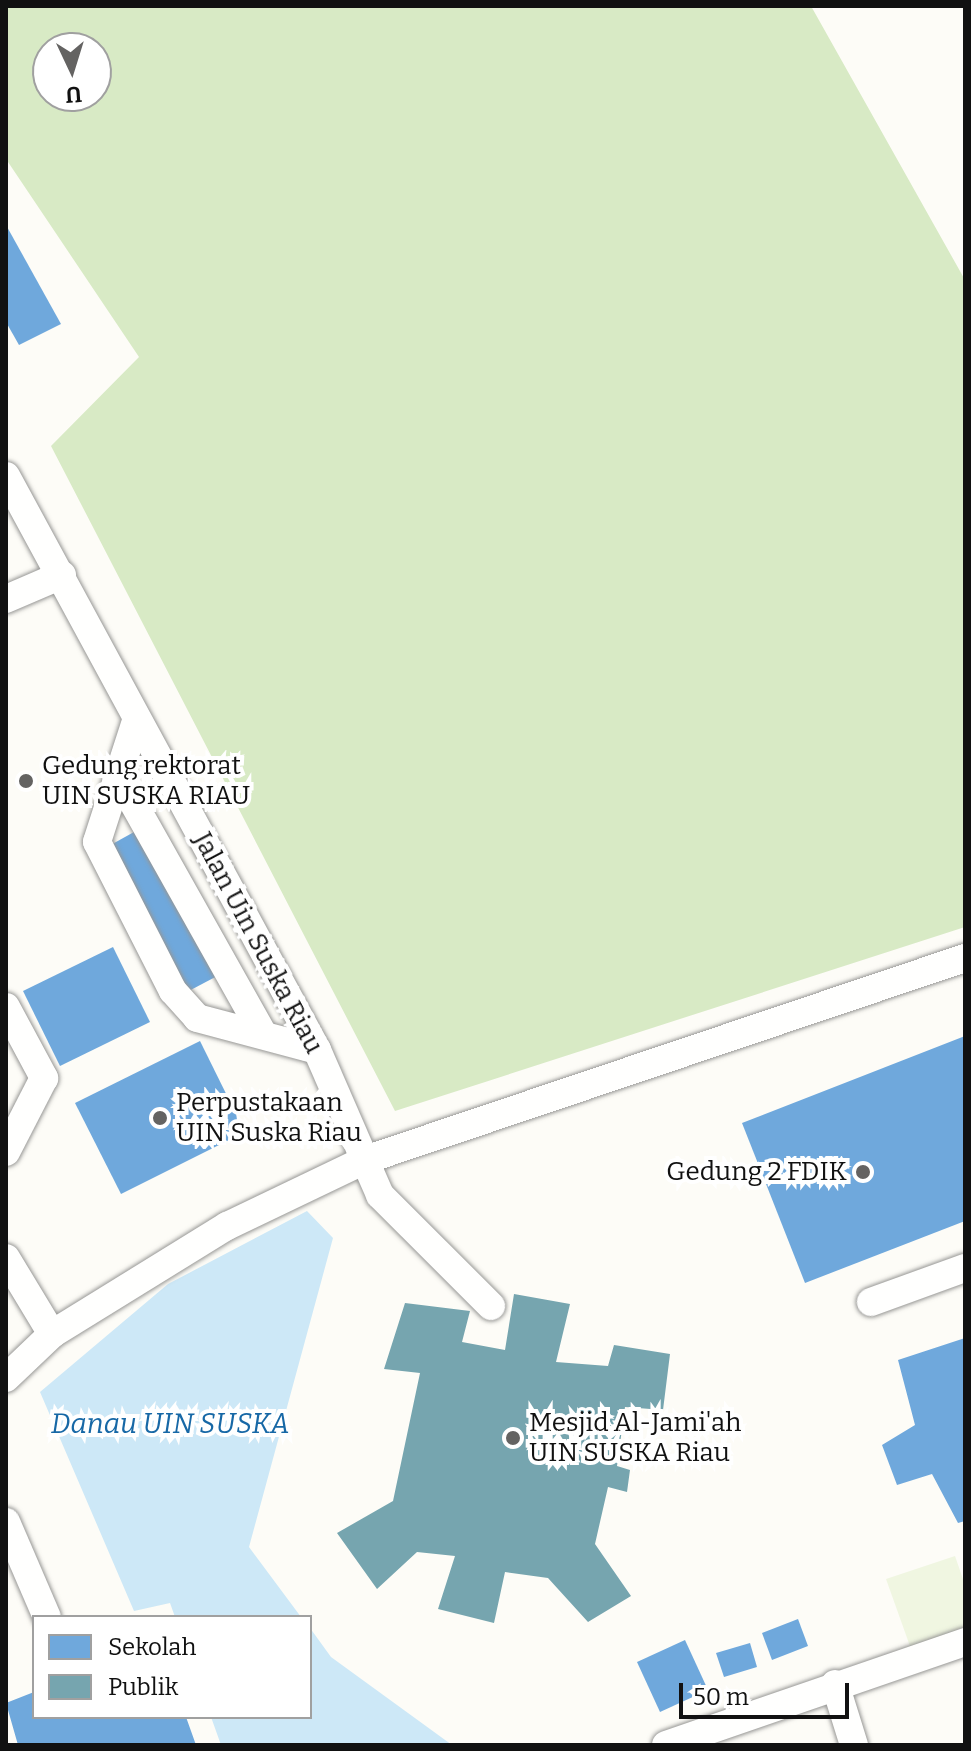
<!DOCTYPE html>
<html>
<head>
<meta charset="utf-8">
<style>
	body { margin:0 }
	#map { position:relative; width:971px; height:1751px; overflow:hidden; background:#fdfcf7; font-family:Bitter,serif }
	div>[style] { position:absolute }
	.forest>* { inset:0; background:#d8eac5 }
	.pitch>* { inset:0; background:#f0f6e1 }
	.water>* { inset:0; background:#cde8f7 }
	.schools>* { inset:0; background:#6fa8dc }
	.public>* { inset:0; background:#76a5af }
	.roads { filter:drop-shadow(0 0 2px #979795) drop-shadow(0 0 2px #979795) }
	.minor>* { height:28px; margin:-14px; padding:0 14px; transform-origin:14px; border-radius:14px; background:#fffffe }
	.dots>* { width:22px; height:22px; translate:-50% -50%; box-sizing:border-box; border:4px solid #fff; border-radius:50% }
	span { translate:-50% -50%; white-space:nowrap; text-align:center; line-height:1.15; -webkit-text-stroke:8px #fff; paint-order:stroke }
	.poi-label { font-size:26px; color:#111 }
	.left { translate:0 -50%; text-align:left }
	.right { translate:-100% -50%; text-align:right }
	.street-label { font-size:26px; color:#111 }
	.water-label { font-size:28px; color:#1768a6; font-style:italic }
	.frame { position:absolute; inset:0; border:8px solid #111; pointer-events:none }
	.legend { position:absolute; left:32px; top:1615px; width:280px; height:104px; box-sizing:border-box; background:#fff; border:2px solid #a0a0a0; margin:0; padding:10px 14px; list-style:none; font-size:24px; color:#111 }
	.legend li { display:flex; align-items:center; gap:16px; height:40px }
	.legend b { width:40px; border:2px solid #a0a0a0 }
	.north { position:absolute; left:32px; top:32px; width:80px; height:80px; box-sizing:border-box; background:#fff; border:2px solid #a0a0a0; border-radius:50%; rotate:176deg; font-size:22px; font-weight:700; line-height:32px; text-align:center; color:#111 }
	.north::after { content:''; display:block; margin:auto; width:28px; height:36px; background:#646362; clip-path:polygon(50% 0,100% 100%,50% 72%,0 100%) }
	.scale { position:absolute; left:679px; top:1683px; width:170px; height:36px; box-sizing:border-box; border:4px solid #111; border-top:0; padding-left:10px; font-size:24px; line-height:28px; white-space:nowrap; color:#111; -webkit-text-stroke:6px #fff; paint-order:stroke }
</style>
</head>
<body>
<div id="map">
	<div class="forest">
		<i style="clip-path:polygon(evenodd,6px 6px,811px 6px,965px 280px,965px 927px,395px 1111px,51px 446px,139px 357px,6px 159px,6px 6px,48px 48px,96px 48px,96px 96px,48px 96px,48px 48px)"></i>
	</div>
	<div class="pitch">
		<i style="clip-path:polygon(955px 1556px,965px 1585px,965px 1631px,911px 1649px,886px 1579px)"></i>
	</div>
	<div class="water">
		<i style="clip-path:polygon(307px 1211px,333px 1238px,249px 1547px,301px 1617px,175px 1617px,170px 1603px,134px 1611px,40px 1392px,168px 1284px)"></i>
		<i style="clip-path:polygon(310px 1628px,331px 1657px,452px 1745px,221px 1745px,211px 1717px,310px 1717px)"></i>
	</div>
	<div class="schools">
		<i style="clip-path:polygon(6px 225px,61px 324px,19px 345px,6px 322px)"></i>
		<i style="clip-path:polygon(143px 827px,221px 974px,185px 993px,107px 847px)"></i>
		<i style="clip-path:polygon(113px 947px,150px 1022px,60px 1066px,23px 991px)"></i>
		<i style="clip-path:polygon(965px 1036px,965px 1221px,805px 1283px,742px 1123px)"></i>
		<i style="clip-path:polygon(200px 1041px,245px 1132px,121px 1194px,75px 1103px)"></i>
		<i style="clip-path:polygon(965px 1338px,965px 1521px,958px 1523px,932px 1474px,897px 1485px,882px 1445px,915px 1425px,898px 1360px)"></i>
		<i style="clip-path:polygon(798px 1619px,808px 1646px,772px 1660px,762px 1633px)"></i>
		<i style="clip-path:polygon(685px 1640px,708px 1690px,660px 1712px,637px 1662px)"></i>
		<i style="clip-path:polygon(750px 1643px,757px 1667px,724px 1677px,716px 1653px)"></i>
		<i style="clip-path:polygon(34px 1692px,34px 1717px,186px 1717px,196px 1745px,18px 1745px,6px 1703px)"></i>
	</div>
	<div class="public">
		<i style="clip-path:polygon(514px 1294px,570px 1304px,556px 1362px,608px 1366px,614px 1345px,670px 1354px,663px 1410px,625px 1407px,617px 1466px,630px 1470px,627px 1492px,608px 1487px,595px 1544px,631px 1596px,588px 1622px,548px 1578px,505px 1572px,494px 1623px,438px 1609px,455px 1556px,417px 1552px,377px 1589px,337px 1533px,393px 1501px,420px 1373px,384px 1369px,405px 1303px,470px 1311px,462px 1342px,505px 1350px)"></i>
	</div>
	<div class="roads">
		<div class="minor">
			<i style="left:6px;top:476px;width:653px;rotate:61.55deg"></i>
			<i style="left:317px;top:1050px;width:158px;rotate:66.5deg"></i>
			<i style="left:380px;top:1195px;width:157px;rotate:45deg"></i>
			<i style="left:6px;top:599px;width:61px;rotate:-23.2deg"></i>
			<i style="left:136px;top:721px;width:127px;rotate:107.9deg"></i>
			<i style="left:97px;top:842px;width:167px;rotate:63deg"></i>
			<i style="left:173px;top:991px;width:36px;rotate:48deg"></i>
			<i style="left:197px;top:1018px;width:124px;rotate:14.9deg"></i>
			<i style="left:121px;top:781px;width:290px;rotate:60.7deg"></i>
			<i style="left:6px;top:1007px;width:81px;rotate:61.8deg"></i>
			<i style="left:44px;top:1078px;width:83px;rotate:117.2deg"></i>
			<i style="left:6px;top:1258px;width:89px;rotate:58.8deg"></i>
			<i style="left:871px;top:1302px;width:100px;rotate:-19.9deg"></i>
			<i style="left:6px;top:1378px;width:64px;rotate:-43.7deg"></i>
			<i style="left:52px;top:1334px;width:206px;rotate:-31.7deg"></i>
			<i style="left:227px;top:1226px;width:153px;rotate:-25.6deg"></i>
			<i style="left:365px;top:1160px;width:633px;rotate:-18.61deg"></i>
			<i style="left:6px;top:1522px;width:103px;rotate:66.7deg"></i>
			<i style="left:835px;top:1684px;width:64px;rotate:72.7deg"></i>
			<i style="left:666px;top:1745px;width:316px;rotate:-19deg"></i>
		</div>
	</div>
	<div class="dots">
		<i style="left:26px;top:781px;background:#646362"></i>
		<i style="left:160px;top:1118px;background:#646362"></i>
		<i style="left:863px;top:1172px;background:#646362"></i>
		<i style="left:513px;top:1438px;background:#646362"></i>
	</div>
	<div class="poi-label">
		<span class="left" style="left:42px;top:781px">Gedung rektorat<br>UIN SUSKA RIAU</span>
		<span class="left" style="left:176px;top:1118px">Perpustakaan<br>UIN Suska Riau</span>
		<span class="right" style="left:847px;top:1172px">Gedung 2 FDIK</span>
		<span class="left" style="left:529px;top:1438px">Mesjid Al-Jami'ah<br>UIN SUSKA Riau</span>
	</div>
	<div class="street-label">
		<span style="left:258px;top:943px;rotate:62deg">Jalan Uin Suska Riau</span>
	</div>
	<div class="water-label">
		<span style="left:170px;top:1424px">Danau UIN SUSKA</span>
	</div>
	<div class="frame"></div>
	<ul class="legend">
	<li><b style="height:22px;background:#6fa8dc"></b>Sekolah</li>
	<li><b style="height:22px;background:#76a5af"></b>Publik</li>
	</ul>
	<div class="north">U</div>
	<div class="scale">50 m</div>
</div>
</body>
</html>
